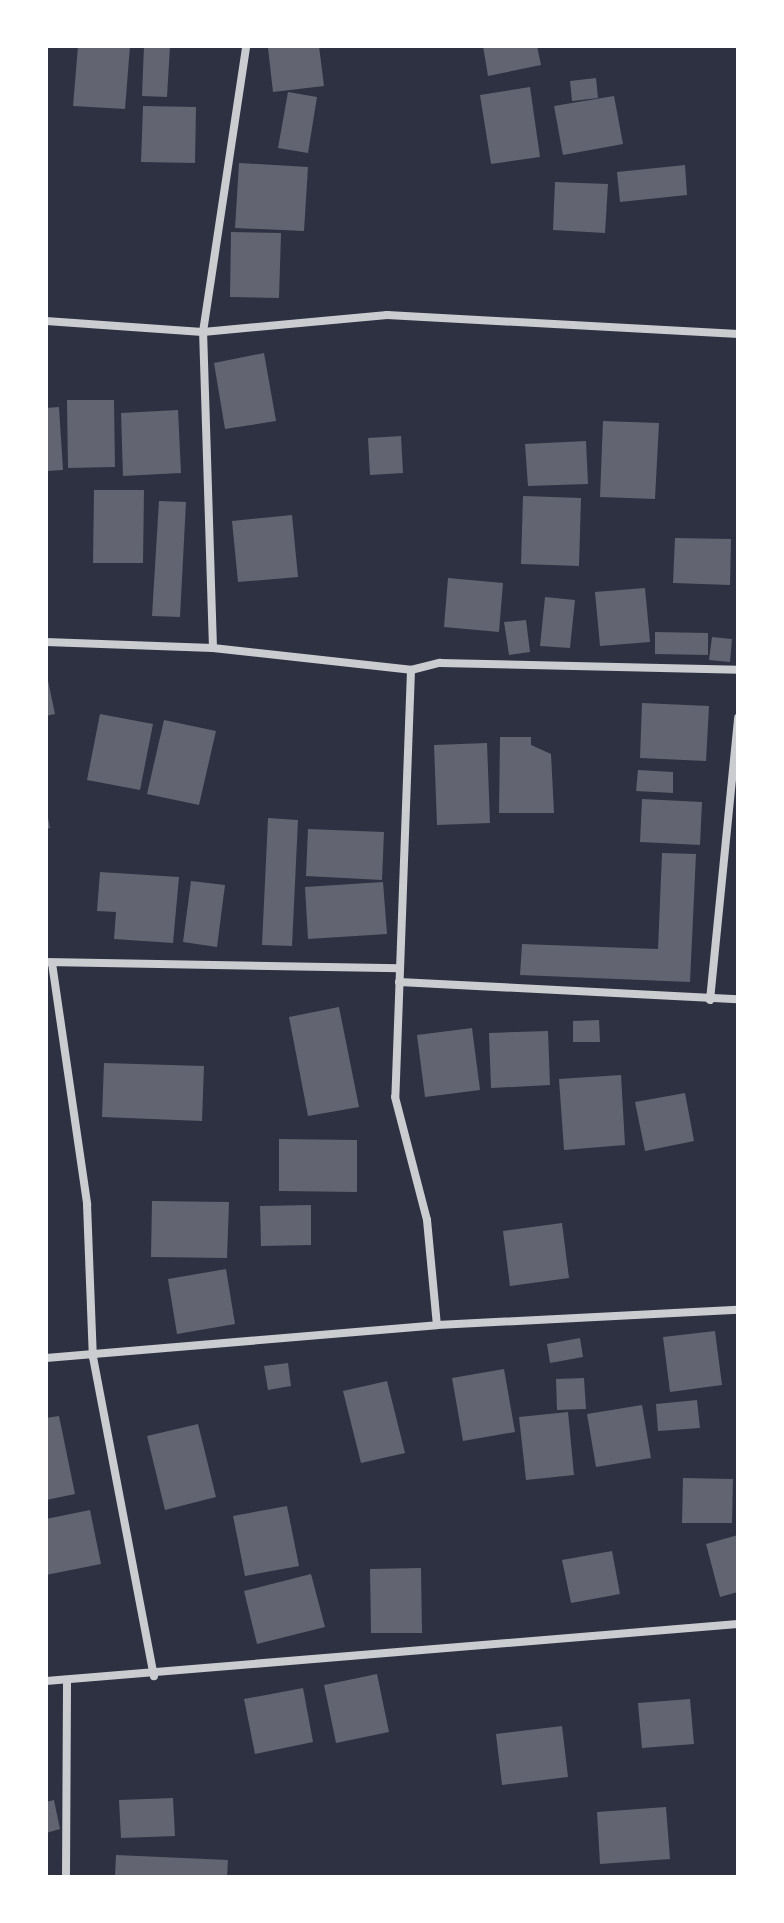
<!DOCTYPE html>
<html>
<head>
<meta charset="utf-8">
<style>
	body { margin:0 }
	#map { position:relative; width:784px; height:1923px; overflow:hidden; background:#2d3142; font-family:"DM Sans",sans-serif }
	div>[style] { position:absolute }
	.building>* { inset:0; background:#626471 }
	.minor>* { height:8px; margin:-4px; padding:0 4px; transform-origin:4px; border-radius:4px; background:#caccd0 }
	span { translate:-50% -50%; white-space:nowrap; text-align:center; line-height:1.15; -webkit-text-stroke:6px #fff; paint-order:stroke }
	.frame { position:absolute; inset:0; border:48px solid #fff; pointer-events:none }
</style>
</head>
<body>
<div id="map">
	<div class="building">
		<i style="clip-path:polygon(78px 46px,130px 46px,125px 109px,73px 106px)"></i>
		<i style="clip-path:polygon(144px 46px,170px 46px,167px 97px,142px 96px)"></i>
		<i style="clip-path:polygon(319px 46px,324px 86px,273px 92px,268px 48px)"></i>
		<i style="clip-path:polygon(483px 46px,537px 46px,541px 65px,488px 76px)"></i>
		<i style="clip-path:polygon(596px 78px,598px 98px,572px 101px,570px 81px)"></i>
		<i style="clip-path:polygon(530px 87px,540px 157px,491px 164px,480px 95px)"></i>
		<i style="clip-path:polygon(288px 92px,317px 97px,308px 153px,278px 148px)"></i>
		<i style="clip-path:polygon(614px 96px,623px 144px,563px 155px,554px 106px)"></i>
		<i style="clip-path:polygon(143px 106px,196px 107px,195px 163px,141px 162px)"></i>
		<i style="clip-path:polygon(239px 163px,308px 167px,304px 231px,235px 228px)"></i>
		<i style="clip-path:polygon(685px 165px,687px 195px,620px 202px,617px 172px)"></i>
		<i style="clip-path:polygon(555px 182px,608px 184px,605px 233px,553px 230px)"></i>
		<i style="clip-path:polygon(231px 232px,281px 233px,279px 298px,230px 297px)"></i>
		<i style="clip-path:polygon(264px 353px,276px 421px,225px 429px,214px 363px)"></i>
		<i style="clip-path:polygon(67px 400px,114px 400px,115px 467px,68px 468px)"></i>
		<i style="clip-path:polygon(59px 407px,63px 470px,46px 471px,46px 408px)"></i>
		<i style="clip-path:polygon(178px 410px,181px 473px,123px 476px,121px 413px)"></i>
		<i style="clip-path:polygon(603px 421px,659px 423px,655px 499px,600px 497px)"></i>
		<i style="clip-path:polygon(401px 436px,403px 473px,370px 475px,368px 438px)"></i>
		<i style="clip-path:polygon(586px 441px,588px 484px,528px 486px,525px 444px)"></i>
		<i style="clip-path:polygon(94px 490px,144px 490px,143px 563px,93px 563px)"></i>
		<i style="clip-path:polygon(523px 496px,581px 498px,579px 566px,521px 564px)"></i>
		<i style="clip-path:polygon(159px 501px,186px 502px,180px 617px,152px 616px)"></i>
		<i style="clip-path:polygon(292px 515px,298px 577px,238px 582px,232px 521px)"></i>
		<i style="clip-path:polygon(675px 538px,731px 539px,730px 585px,673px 583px)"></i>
		<i style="clip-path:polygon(448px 578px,503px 583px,499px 632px,444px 627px)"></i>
		<i style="clip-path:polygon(645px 588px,650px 642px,600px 646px,595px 592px)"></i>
		<i style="clip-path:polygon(545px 597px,575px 600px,570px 648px,540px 646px)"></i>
		<i style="clip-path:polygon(526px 620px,530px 652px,509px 655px,504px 622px)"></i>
		<i style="clip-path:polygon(655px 632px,708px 633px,708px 655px,655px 654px)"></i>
		<i style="clip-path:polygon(712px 637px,732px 639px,730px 662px,709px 660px)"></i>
		<i style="clip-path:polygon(46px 671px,55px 714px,46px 716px)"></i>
		<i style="clip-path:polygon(642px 703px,709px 706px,706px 761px,640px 758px)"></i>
		<i style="clip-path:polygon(100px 714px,153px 724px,140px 790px,87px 780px)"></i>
		<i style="clip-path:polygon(164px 720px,216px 731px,199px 805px,147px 794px)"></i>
		<i style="clip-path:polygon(500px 737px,531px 737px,531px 745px,551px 754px,554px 813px,499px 813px)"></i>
		<i style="clip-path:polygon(487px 743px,490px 823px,437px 825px,434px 745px)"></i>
		<i style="clip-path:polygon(638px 770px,673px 772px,673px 793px,636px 791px)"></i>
		<i style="clip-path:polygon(642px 799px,702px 802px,700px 845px,640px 842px)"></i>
		<i style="clip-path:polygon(46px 808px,50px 828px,46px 829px)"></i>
		<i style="clip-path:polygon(268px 818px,298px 820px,292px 946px,262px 945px)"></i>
		<i style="clip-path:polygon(308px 829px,384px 832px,382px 880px,306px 876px)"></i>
		<i style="clip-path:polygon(662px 853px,696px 854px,690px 982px,520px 975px,522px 944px,658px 949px)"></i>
		<i style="clip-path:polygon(100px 872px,179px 877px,173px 943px,114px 939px,116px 912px,97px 911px)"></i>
		<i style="clip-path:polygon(191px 881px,225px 885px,217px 947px,183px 942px)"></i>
		<i style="clip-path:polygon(383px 882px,387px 934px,308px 939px,305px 887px)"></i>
		<i style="clip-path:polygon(339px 1007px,359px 1107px,308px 1116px,289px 1017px)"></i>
		<i style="clip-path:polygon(599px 1020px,600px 1042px,573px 1042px,573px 1021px)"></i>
		<i style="clip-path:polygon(472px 1028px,480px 1090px,425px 1097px,417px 1035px)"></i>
		<i style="clip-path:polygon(548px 1031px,550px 1085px,491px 1088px,489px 1033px)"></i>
		<i style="clip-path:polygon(104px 1063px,204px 1066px,202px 1121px,102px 1117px)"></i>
		<i style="clip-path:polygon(621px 1075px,625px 1145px,564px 1150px,559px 1079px)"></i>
		<i style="clip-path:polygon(685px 1093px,694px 1141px,645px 1151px,635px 1102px)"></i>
		<i style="clip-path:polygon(279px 1139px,357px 1140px,357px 1192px,279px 1191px)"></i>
		<i style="clip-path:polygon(152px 1201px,229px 1202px,227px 1258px,151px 1257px)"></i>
		<i style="clip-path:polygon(311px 1205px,311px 1245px,261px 1246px,260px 1206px)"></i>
		<i style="clip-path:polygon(562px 1223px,569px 1278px,510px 1286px,503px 1231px)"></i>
		<i style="clip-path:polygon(226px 1269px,235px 1324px,177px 1334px,168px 1279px)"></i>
		<i style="clip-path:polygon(715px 1331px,722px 1385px,670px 1392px,663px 1337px)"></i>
		<i style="clip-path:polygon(580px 1338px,583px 1357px,550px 1363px,547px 1344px)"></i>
		<i style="clip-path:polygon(288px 1363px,291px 1386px,268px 1390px,264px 1366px)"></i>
		<i style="clip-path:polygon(504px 1369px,515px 1432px,463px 1441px,452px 1378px)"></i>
		<i style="clip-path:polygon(584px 1378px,586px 1409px,557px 1410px,556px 1379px)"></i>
		<i style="clip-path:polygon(387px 1381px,405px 1453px,361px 1463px,343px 1391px)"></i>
		<i style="clip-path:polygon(697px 1400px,700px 1428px,658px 1431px,656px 1404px)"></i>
		<i style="clip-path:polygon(642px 1405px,651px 1458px,596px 1467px,587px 1414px)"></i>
		<i style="clip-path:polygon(568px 1412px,574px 1475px,526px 1480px,519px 1417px)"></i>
		<i style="clip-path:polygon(59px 1416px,75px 1494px,46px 1500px,46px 1418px)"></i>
		<i style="clip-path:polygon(198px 1424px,216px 1497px,165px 1510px,147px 1436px)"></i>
		<i style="clip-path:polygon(683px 1478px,733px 1479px,732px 1523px,682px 1523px)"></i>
		<i style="clip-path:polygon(287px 1506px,299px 1566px,245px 1576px,233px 1516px)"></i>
		<i style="clip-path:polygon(90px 1510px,101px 1564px,46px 1575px,46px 1519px)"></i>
		<i style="clip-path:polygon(738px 1535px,738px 1592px,720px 1597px,706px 1544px)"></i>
		<i style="clip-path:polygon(612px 1551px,620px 1594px,571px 1603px,562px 1560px)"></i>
		<i style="clip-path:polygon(421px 1568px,422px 1633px,371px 1633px,370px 1569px)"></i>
		<i style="clip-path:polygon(311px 1574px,325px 1627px,257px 1644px,244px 1591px)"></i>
		<i style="clip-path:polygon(377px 1674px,389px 1732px,336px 1743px,324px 1685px)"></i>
		<i style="clip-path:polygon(303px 1688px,313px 1742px,255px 1754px,244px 1699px)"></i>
		<i style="clip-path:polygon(690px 1699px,694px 1744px,642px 1748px,638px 1703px)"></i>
		<i style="clip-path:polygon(562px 1726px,568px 1777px,502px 1785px,496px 1734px)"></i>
		<i style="clip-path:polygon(173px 1798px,175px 1836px,121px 1838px,119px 1800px)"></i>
		<i style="clip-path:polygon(54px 1800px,60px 1829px,46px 1833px,46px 1802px)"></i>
		<i style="clip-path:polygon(666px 1807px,670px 1859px,600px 1864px,597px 1812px)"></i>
		<i style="clip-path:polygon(116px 1855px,228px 1860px,227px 1877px,115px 1877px)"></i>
	</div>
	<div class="minor">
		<i style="left:46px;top:321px;width:157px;rotate:4deg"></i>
		<i style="left:203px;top:332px;width:185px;rotate:-5.3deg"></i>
		<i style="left:387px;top:315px;width:352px;rotate:3.1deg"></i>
		<i style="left:46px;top:642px;width:167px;rotate:2.1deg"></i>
		<i style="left:213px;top:648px;width:199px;rotate:6.3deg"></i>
		<i style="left:411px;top:670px;width:30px;rotate:-14deg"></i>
		<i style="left:440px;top:663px;width:298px;rotate:1.3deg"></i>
		<i style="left:213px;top:648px;width:316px;rotate:-91.8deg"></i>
		<i style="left:203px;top:332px;width:289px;rotate:-81.4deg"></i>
		<i style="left:411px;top:670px;width:427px;rotate:92.1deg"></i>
		<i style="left:395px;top:1097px;width:127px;rotate:75.4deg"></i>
		<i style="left:427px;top:1220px;width:105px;rotate:84.6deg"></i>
		<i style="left:46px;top:962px;width:354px;rotate:1deg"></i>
		<i style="left:52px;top:963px;width:244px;rotate:81.7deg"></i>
		<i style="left:87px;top:1204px;width:153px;rotate:87.8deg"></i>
		<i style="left:93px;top:1357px;width:325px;rotate:79.2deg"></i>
		<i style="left:399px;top:982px;width:339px;rotate:2.9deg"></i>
		<i style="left:710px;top:1000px;width:284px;rotate:-84.3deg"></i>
		<i style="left:46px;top:1358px;width:392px;rotate:-4.8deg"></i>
		<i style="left:437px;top:1325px;width:301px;rotate:-2.9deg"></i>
		<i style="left:46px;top:1681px;width:694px;rotate:-4.71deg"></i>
		<i style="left:66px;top:1877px;width:197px;rotate:-89.7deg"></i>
	</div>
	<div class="frame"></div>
</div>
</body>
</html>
